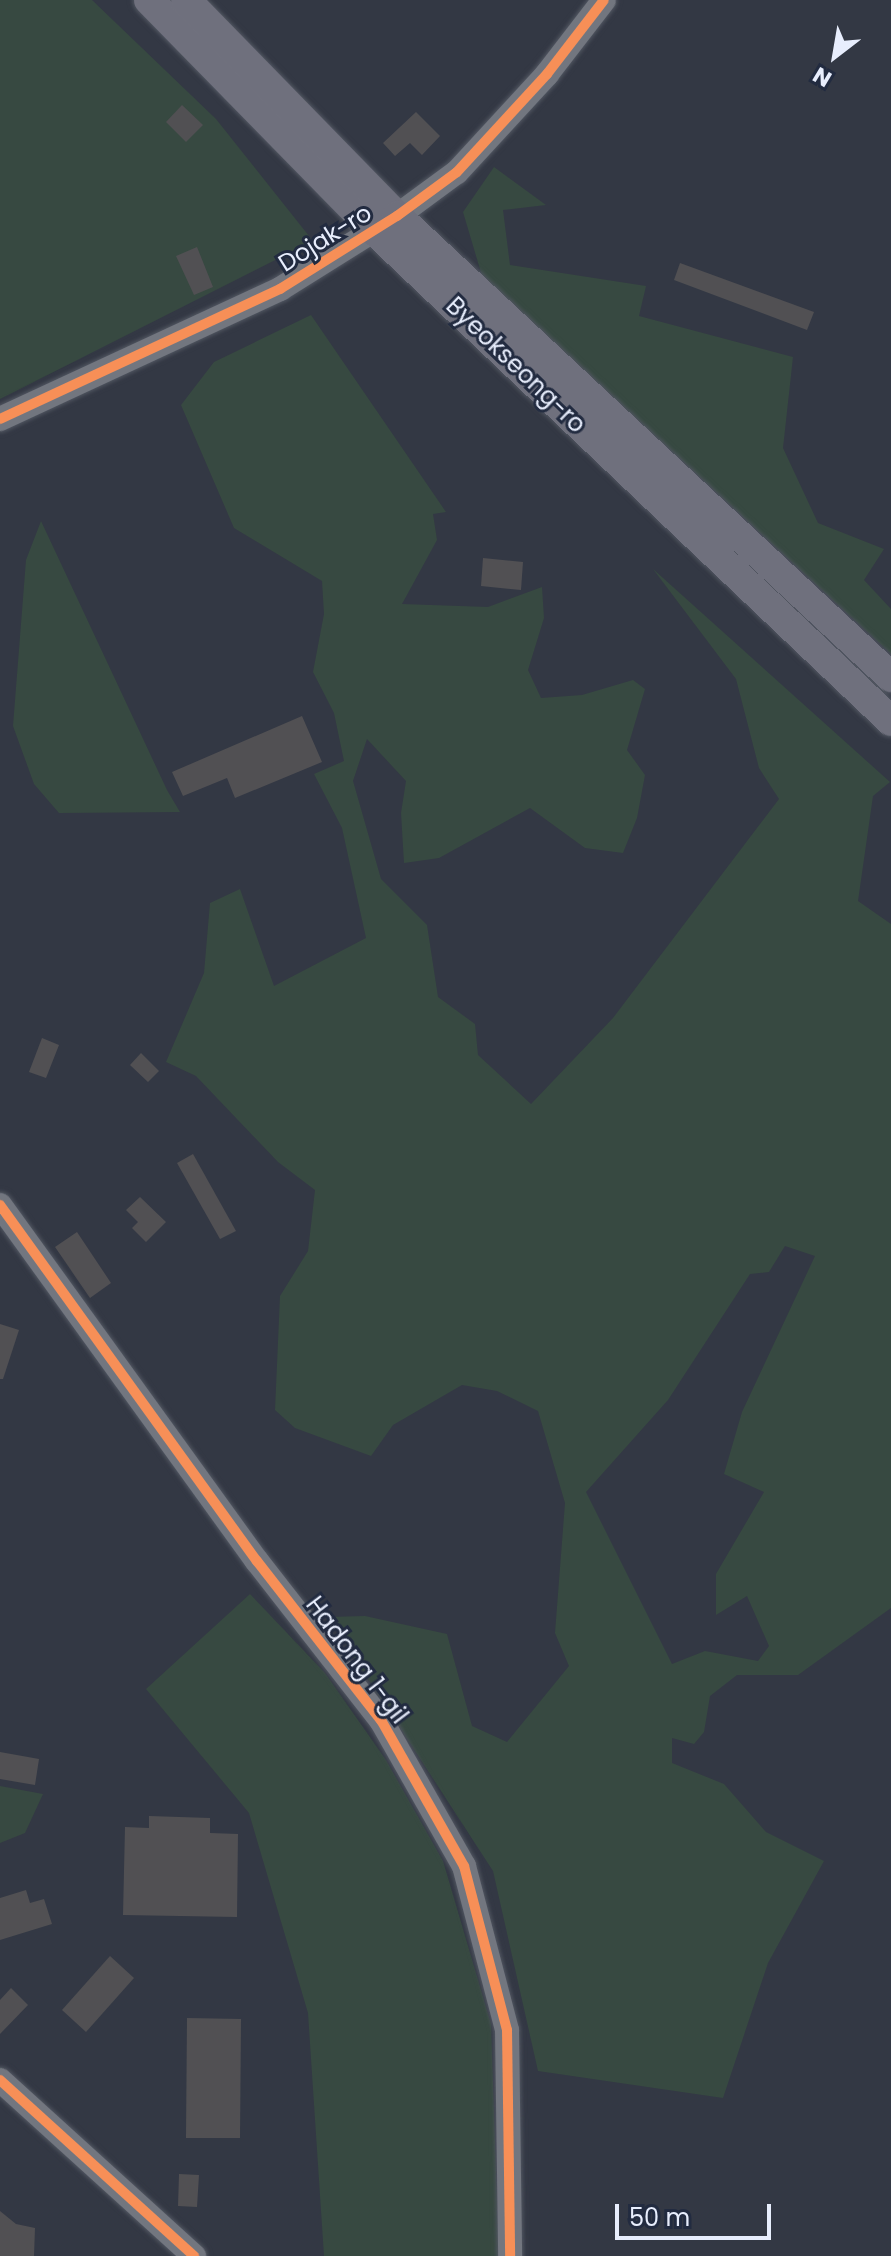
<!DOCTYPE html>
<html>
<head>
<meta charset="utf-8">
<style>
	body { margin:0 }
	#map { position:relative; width:891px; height:2256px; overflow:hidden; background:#333844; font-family:Poppins,sans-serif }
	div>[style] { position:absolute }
	.green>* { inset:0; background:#374941 }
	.building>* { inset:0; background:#515053 }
	.roads { filter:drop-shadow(0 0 2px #515661) drop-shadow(0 0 2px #515661) }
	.minor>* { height:24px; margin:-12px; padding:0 12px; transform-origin:12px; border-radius:12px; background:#72767f }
	.major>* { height:30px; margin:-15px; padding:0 15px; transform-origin:15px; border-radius:15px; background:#6f707d }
	.cycleway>* { height:10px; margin:-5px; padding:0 5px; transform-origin:5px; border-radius:5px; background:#f78f57 }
	span { translate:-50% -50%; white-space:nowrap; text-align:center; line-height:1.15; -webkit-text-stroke:6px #222b40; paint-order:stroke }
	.street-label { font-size:24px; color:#e8eefd }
	.north { position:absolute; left:795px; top:16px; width:80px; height:80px; -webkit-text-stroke:6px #222b40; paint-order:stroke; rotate:211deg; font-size:22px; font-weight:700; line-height:32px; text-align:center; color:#e8eefd }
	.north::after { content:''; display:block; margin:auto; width:28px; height:36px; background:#e8eefd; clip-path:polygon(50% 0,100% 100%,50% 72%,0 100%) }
	.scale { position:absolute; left:615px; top:2204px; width:156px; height:36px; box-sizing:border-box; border:4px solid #e8eefd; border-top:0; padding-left:10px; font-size:24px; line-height:28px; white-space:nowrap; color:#e8eefd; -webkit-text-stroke:6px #222b40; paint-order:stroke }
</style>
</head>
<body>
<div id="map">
	<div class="green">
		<i style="clip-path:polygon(0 0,92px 0,216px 119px,313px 241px,0 399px)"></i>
		<i style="clip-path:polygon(494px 167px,546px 205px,503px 210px,510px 265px,646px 286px,639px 316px,793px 357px,783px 448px,818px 523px,884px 549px,864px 580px,891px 609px,891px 654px,482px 276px,463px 212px)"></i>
		<i style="clip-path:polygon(evenodd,311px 315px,446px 512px,433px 514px,437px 540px,402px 604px,488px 607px,542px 587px,544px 618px,528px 670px,541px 698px,582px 695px,633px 680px,645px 689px,627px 750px,645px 775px,637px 818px,623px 853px,585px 848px,530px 808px,439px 858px,404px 863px,401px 813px,406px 781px,367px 739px,353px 781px,381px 879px,427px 925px,438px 997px,475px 1024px,478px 1055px,531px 1104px,613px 1018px,779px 799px,759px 768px,736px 679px,653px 569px,890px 782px,873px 796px,858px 901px,891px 924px,891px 1608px,798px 1675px,737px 1675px,710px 1696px,704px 1732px,694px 1744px,672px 1738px,672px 1763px,724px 1784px,766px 1832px,824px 1861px,768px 1963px,723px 2098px,538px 2071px,493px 1871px,328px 1617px,365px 1616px,447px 1634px,472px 1726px,507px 1742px,569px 1666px,555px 1633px,565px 1503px,538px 1411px,497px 1391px,462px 1385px,393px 1425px,371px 1456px,295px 1428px,275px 1410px,280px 1296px,308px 1251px,315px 1190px,278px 1162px,196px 1076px,166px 1062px,204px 973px,210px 903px,240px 889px,274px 986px,366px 938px,342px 828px,314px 774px,344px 761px,334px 713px,313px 672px,324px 614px,322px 581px,234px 528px,181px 405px,214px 362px,311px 315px,785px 1246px,815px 1256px,742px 1412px,724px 1474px,764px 1492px,716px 1574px,716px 1615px,747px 1596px,769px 1646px,758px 1661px,705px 1651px,672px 1664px,586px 1492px,668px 1400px,750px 1274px,769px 1272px,785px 1246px)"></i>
		<i style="clip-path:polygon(41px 521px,167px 790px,180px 812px,59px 813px,34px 784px,13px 726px,26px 560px)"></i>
		<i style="clip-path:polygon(250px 1594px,325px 1673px,386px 1760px,443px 1861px,491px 2024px,499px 2256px,324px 2256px,308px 2013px,249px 1813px,146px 1689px)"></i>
		<i style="clip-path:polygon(0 1786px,43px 1794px,25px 1833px,0 1843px)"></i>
	</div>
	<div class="building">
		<i style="clip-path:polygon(182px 105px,203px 125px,186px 142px,166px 122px)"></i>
		<i style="clip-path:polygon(416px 112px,440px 136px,422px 155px,410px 143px,395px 156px,383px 143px)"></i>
		<i style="clip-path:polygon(197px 247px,213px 287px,194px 295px,176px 256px)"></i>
		<i style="clip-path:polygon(680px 263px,814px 312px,807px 330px,674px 280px)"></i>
		<i style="clip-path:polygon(483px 558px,523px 562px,521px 590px,481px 586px)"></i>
		<i style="clip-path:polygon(302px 716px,322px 762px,235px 798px,227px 778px,183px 796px,172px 772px)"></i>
		<i style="clip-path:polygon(42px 1038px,59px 1045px,46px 1078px,29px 1072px)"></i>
		<i style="clip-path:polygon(141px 1053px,159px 1071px,148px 1082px,130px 1065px)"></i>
		<i style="clip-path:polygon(193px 1154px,236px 1231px,220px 1239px,177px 1163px)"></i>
		<i style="clip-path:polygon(140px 1197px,166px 1222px,146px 1242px,132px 1228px,138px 1222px,126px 1210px)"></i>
		<i style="clip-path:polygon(77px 1232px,111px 1283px,90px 1298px,55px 1247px)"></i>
		<i style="clip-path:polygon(0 1324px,19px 1330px,3px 1379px,0 1379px)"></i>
		<i style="clip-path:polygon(0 1752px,39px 1759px,35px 1785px,0 1779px)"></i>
		<i style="clip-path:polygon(149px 1816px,210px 1818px,210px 1833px,238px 1834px,237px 1917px,123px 1915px,125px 1827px,149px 1828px)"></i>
		<i style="clip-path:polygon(26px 1890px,30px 1903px,44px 1899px,52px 1924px,0 1940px,0 1898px)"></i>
		<i style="clip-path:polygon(110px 1956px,134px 1978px,86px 2032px,62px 2010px)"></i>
		<i style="clip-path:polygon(11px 1988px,28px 2005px,0 2034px,0 2000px)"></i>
		<i style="clip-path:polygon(187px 2018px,241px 2019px,240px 2138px,186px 2138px)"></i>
		<i style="clip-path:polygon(179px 2174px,199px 2175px,197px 2207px,178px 2206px)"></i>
		<i style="clip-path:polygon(0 2211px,16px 2224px,35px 2228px,34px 2256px,0 2256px)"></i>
	</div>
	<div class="roads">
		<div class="minor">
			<i style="left:0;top:419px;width:309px;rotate:-24.9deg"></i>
			<i style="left:280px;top:289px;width:138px;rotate:-32deg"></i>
			<i style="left:397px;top:216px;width:74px;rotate:-36.3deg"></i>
			<i style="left:457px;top:172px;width:133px;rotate:-47.4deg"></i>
			<i style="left:547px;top:74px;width:93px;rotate:-52.4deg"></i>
			<i style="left:0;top:1205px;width:439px;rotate:54.2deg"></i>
			<i style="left:257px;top:1561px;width:202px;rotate:52.1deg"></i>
			<i style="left:381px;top:1720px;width:168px;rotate:60.4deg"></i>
			<i style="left:464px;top:1866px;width:170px;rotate:75.3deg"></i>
			<i style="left:507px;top:2030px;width:226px;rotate:89.2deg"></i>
			<i style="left:0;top:2080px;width:262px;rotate:42.2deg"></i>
		</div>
		<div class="major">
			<i style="left:149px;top:0;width:322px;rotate:45.6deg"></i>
			<i style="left:374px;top:230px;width:713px;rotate:43.52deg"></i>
			<i style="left:186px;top:0;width:302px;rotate:45.7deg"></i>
			<i style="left:397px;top:216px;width:676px;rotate:43.02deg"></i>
		</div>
	</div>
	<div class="cycleway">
		<i style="left:0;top:419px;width:309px;rotate:-24.9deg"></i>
		<i style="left:280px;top:289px;width:138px;rotate:-32deg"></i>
		<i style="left:397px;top:216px;width:74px;rotate:-36.3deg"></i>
		<i style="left:457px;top:172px;width:133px;rotate:-47.4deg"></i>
		<i style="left:547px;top:74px;width:93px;rotate:-52.4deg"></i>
		<i style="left:0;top:1205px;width:439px;rotate:54.2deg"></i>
		<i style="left:257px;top:1561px;width:202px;rotate:52.1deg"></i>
		<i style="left:381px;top:1720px;width:168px;rotate:60.4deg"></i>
		<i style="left:464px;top:1866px;width:170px;rotate:75.3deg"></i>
		<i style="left:507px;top:2030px;width:226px;rotate:89.2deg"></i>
		<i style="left:0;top:2080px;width:262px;rotate:42.2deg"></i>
	</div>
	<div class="street-label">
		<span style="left:325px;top:238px;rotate:-32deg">Dojak-ro</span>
		<span style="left:516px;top:365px;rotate:44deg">Byeokseong-ro</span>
		<span style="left:357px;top:1660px;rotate:53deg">Hadong 1-gil</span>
	</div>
	<div class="north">N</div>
	<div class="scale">50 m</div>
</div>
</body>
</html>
